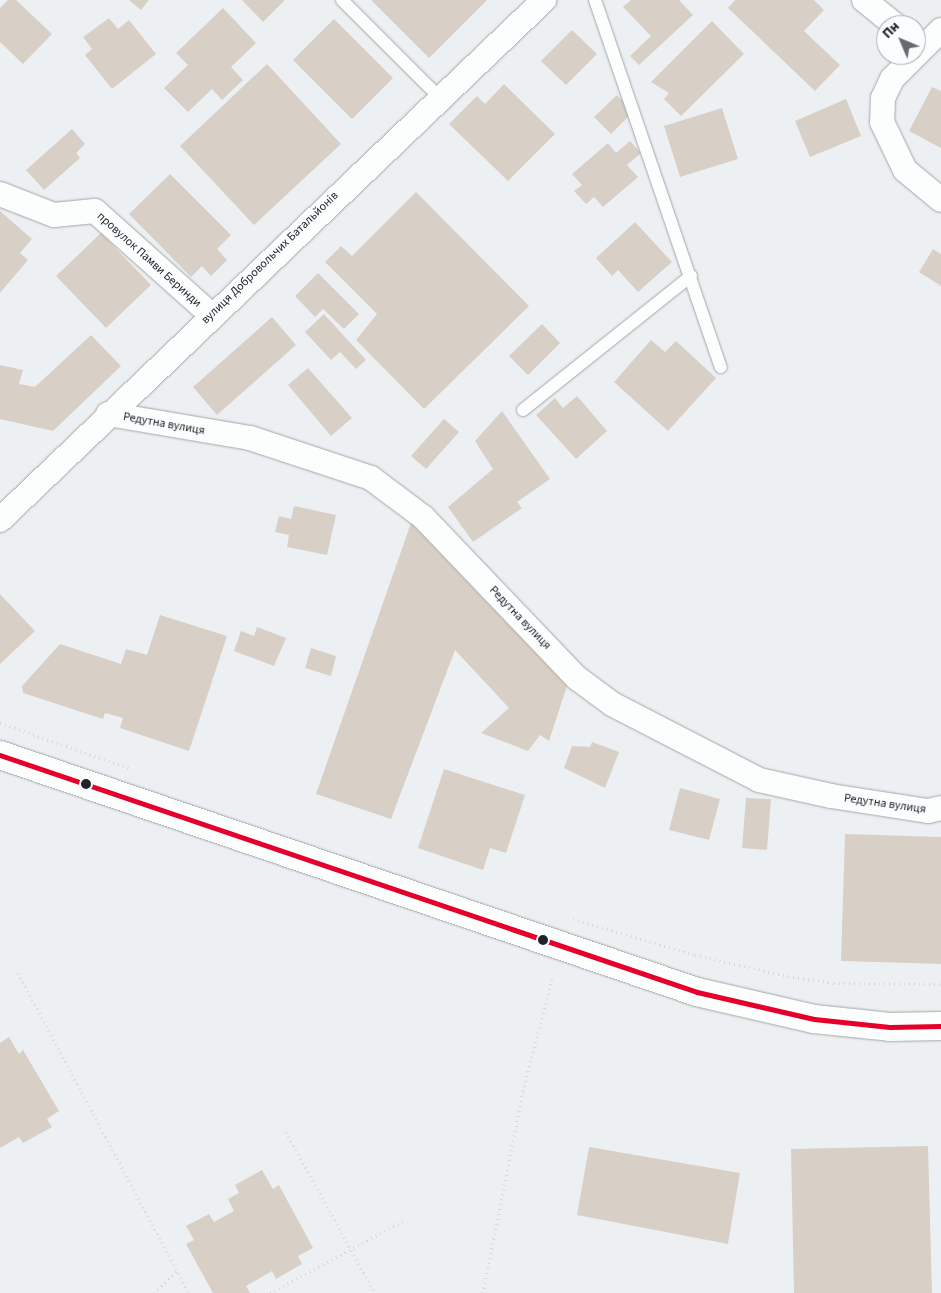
<!DOCTYPE html>
<html>
<head>
<meta charset="utf-8">
<style>
	body { margin:0 }
	#map { position:relative; width:941px; height:1293px; overflow:hidden; background:#edf0f2; font-family:"Source Sans 3",sans-serif }
	div>[style] { position:absolute }
	.building>* { inset:0; background:#d8d0c6 }
	.path>* { height:3px; margin-top:-1.5px; transform-origin:0; background:repeating-linear-gradient(90deg,#d8d8d9 0 1px,transparent 0 5px) }
	.roads { filter:drop-shadow(0 0 1px #a4a6a8) drop-shadow(0 0 1px #a4a6a8) }
	.lane>* { height:12px; margin:-6px; padding:0 6px; transform-origin:6px; border-radius:6px; background:#fcfdfd }
	.street>* { height:24px; margin:-12px; padding:0 12px; transform-origin:12px; border-radius:12px; background:#fcfdfd }
	.secondary>* { height:28px; margin:-14px; padding:0 14px; transform-origin:14px; border-radius:14px; background:#fcfdfd }
	.bus-1>* { height:5px; margin:-2.5px; padding:0 2.5px; transform-origin:2.5px; border-radius:2.5px; background:#e4002b }
	.dots>* { width:14px; height:14px; translate:-50% -50%; box-sizing:border-box; border:2px solid #fafcfe; border-radius:50% }
	span { translate:-50% -50%; white-space:nowrap; text-align:center; line-height:1.15; -webkit-text-stroke:5px #fafcfe; paint-order:stroke }
	.street-label { font-size:12px; color:#212325 }
	.north { position:absolute; left:876px; top:15px; width:50px; height:50px; box-sizing:border-box; background:#fafcfe; border:1px solid #a3a5a7; border-radius:50%; rotate:315deg; font-size:14px; font-weight:700; line-height:20px; text-align:center; color:#212325 }
	.north::after { content:''; display:block; margin:auto; width:18px; height:22px; background:#686b6d; clip-path:polygon(50% 0,100% 100%,50% 72%,0 100%) }
</style>
</head>
<body>
<div id="map">
	<div class="building">
		<i style="clip-path:polygon(8px 0,16px 0,52px 34px,23px 64px,0 42px,0 8px)"></i>
		<i style="clip-path:polygon(129px 0,149px 0,141px 10px)"></i>
		<i style="clip-path:polygon(242px 0,285px 0,263px 22px)"></i>
		<i style="clip-path:polygon(371px 0,487px 0,429px 58px)"></i>
		<i style="clip-path:polygon(631px 0,679px 0,693px 15px,639px 65px,630px 56px,651px 36px,623px 7px)"></i>
		<i style="clip-path:polygon(735px 0,814px 0,824px 10px,804px 31px,840px 65px,815px 91px,728px 8px)"></i>
		<i style="clip-path:polygon(223px 8px,256px 43px,231px 67px,243px 80px,222px 100px,212px 89px,188px 112px,164px 88px,188px 65px,176px 53px)"></i>
		<i style="clip-path:polygon(109px 18px,118px 29px,129px 20px,156px 54px,112px 89px,85px 55px,92px 49px,83px 37px)"></i>
		<i style="clip-path:polygon(334px 19px,393px 78px,352px 119px,293px 60px)"></i>
		<i style="clip-path:polygon(712px 21px,744px 54px,681px 116px,664px 99px,669px 93px,651px 82px)"></i>
		<i style="clip-path:polygon(572px 30px,597px 54px,566px 85px,541px 61px)"></i>
		<i style="clip-path:polygon(267px 64px,341px 144px,254px 225px,180px 146px)"></i>
		<i style="clip-path:polygon(504px 84px,555px 134px,508px 181px,449px 124px,477px 96px,485px 104px)"></i>
		<i style="clip-path:polygon(932px 87px,941px 91px,941px 148px,909px 131px)"></i>
		<i style="clip-path:polygon(617px 95px,633px 112px,611px 134px,594px 117px)"></i>
		<i style="clip-path:polygon(846px 99px,861px 136px,810px 157px,795px 121px)"></i>
		<i style="clip-path:polygon(722px 108px,738px 159px,680px 177px,664px 126px)"></i>
		<i style="clip-path:polygon(72px 129px,85px 144px,76px 153px,80px 158px,44px 190px,26px 170px)"></i>
		<i style="clip-path:polygon(630px 141px,641px 153px,627px 165px,638px 177px,603px 207px,594px 197px,586px 204px,574px 191px,582px 185px,572px 174px,608px 143px,616px 153px)"></i>
		<i style="clip-path:polygon(170px 174px,231px 235px,217px 249px,227px 260px,211px 276px,202px 266px,191px 277px,129px 214px)"></i>
		<i style="clip-path:polygon(416px 192px,529px 306px,424px 409px,356px 340px,377px 314px,325px 262px,341px 246px,352px 256px)"></i>
		<i style="clip-path:polygon(0 211px,32px 239px,20px 253px,28px 260px,0 293px)"></i>
		<i style="clip-path:polygon(635px 222px,672px 262px,638px 292px,618px 270px,612px 276px,596px 258px)"></i>
		<i style="clip-path:polygon(101px 233px,151px 285px,106px 328px,56px 276px)"></i>
		<i style="clip-path:polygon(933px 249px,941px 254px,941px 286px,919px 272px)"></i>
		<i style="clip-path:polygon(318px 273px,359px 314px,344px 329px,323px 309px,315px 317px,295px 296px)"></i>
		<i style="clip-path:polygon(324px 314px,366px 360px,356px 369px,340px 352px,331px 360px,305px 332px)"></i>
		<i style="clip-path:polygon(272px 317px,296px 345px,217px 415px,193px 387px)"></i>
		<i style="clip-path:polygon(542px 324px,560px 343px,528px 375px,509px 356px)"></i>
		<i style="clip-path:polygon(91px 335px,121px 366px,53px 431px,0 419px,0 365px,23px 370px,19px 384px,35px 387px)"></i>
		<i style="clip-path:polygon(651px 340px,665px 352px,676px 341px,716px 378px,668px 431px,614px 382px)"></i>
		<i style="clip-path:polygon(308px 368px,352px 418px,331px 436px,288px 385px)"></i>
		<i style="clip-path:polygon(577px 396px,607px 431px,576px 459px,536px 415px,555px 398px,563px 408px)"></i>
		<i style="clip-path:polygon(502px 411px,550px 479px,517px 502px,522px 508px,473px 542px,448px 507px,493px 469px,475px 441px)"></i>
		<i style="clip-path:polygon(444px 419px,459px 432px,426px 469px,411px 456px)"></i>
		<i style="clip-path:polygon(294px 506px,336px 515px,327px 555px,287px 547px,289px 535px,275px 532px,279px 516px,291px 519px)"></i>
		<i style="clip-path:polygon(411px 523px,567px 686px,549px 741px,540px 735px,528px 751px,481px 733px,509px 708px,455px 650px,391px 819px,316px 794px)"></i>
		<i style="clip-path:polygon(0 594px,35px 631px,0 664px)"></i>
		<i style="clip-path:polygon(160px 615px,227px 636px,189px 751px,120px 728px,123px 718px,105px 713px,103px 719px,23px 693px,22px 686px,60px 644px,121px 664px,126px 649px,147px 655px)"></i>
		<i style="clip-path:polygon(257px 627px,286px 638px,274px 666px,234px 651px,241px 631px,254px 636px)"></i>
		<i style="clip-path:polygon(311px 648px,336px 656px,331px 676px,305px 668px)"></i>
		<i style="clip-path:polygon(592px 742px,619px 752px,605px 788px,564px 768px,572px 746px,590px 747px)"></i>
		<i style="clip-path:polygon(444px 769px,525px 795px,506px 853px,490px 848px,483px 870px,418px 848px)"></i>
		<i style="clip-path:polygon(680px 788px,720px 799px,709px 840px,669px 830px)"></i>
		<i style="clip-path:polygon(746px 798px,771px 799px,767px 850px,742px 848px)"></i>
		<i style="clip-path:polygon(845px 834px,941px 837px,941px 964px,841px 961px)"></i>
		<i style="clip-path:polygon(9px 1037px,19px 1054px,23px 1050px,59px 1111px,47px 1119px,52px 1127px,23px 1143px,19px 1137px,0 1148px,0 1043px)"></i>
		<i style="clip-path:polygon(928px 1146px,932px 1293px,794px 1293px,791px 1149px)"></i>
		<i style="clip-path:polygon(589px 1147px,740px 1173px,728px 1244px,577px 1215px)"></i>
		<i style="clip-path:polygon(262px 1170px,273px 1189px,279px 1185px,313px 1248px,298px 1256px,302px 1264px,276px 1279px,272px 1271px,246px 1286px,250px 1293px,213px 1293px,186px 1244px,194px 1240px,186px 1226px,209px 1214px,214px 1222px,234px 1211px,228px 1199px,239px 1193px,235px 1185px)"></i>
	</div>
	<div class="path">
		<i style="left:0;top:723px;width:139px;rotate:19.3deg"></i>
		<i style="left:573px;top:919px;width:127px;rotate:16.4deg"></i>
		<i style="left:695px;top:955px;width:100px;rotate:12.7deg"></i>
		<i style="left:793px;top:977px;width:41px;rotate:8.3deg"></i>
		<i style="left:834px;top:983px;width:107px;rotate:0.5deg"></i>
		<i style="left:18px;top:973px;width:363px;rotate:61.9deg"></i>
		<i style="left:286px;top:1132px;width:184px;rotate:61.1deg"></i>
		<i style="left:154px;top:1293px;width:32px;rotate:-44deg"></i>
		<i style="left:270px;top:1293px;width:151px;rotate:-28.4deg"></i>
		<i style="left:483px;top:1293px;width:206px;rotate:-78.8deg"></i>
		<i style="left:523px;top:1091px;width:120px;rotate:-75.5deg"></i>
	</div>
	<div class="roads">
		<div class="lane">
			<i style="left:342px;top:0;width:137px;rotate:45deg"></i>
			<i style="left:595px;top:0;width:388px;rotate:71.1deg"></i>
			<i style="left:523px;top:410px;width:215px;rotate:-38.6deg"></i>
		</div>
		<div class="street">
			<i style="left:864px;top:0;width:40px;rotate:39deg"></i>
			<i style="left:941px;top:30px;width:69px;rotate:135deg"></i>
			<i style="left:892px;top:79px;width:21px;rotate:115deg"></i>
			<i style="left:883px;top:98px;width:24px;rotate:92deg"></i>
			<i style="left:882px;top:122px;width:53px;rotate:64.4deg"></i>
			<i style="left:905px;top:170px;width:47px;rotate:39.8deg"></i>
			<i style="left:0;top:194px;width:58px;rotate:21.3deg"></i>
			<i style="left:54px;top:215px;width:41px;rotate:-5.6deg"></i>
			<i style="left:95px;top:211px;width:154px;rotate:41.8deg"></i>
			<i style="left:108px;top:414px;width:144px;rotate:9.6deg"></i>
			<i style="left:250px;top:438px;width:127px;rotate:18.3deg"></i>
			<i style="left:371px;top:478px;width:65px;rotate:36.9deg"></i>
			<i style="left:423px;top:517px;width:223px;rotate:46.3deg"></i>
			<i style="left:577px;top:678px;width:44px;rotate:36.6deg"></i>
			<i style="left:612px;top:704px;width:165px;rotate:27.3deg"></i>
			<i style="left:759px;top:780px;width:74px;rotate:12.5deg"></i>
			<i style="left:831px;top:796px;width:98px;rotate:8.8deg"></i>
			<i style="left:928px;top:811px;width:13px;rotate:-13deg"></i>
			<i style="left:0;top:520px;width:753px;rotate:-43.71deg"></i>
		</div>
		<div class="secondary">
			<i style="left:0;top:755px;width:736px;rotate:18.78deg"></i>
			<i style="left:697px;top:992px;width:120px;rotate:13deg"></i>
			<i style="left:814px;top:1019px;width:76px;rotate:6deg"></i>
			<i style="left:890px;top:1027px;width:51px;rotate:-1.1deg"></i>
		</div>
	</div>
	<div class="bus-1">
		<i style="left:0;top:755px;width:736px;rotate:18.78deg"></i>
		<i style="left:697px;top:992px;width:120px;rotate:13deg"></i>
		<i style="left:814px;top:1019px;width:76px;rotate:6deg"></i>
		<i style="left:890px;top:1027px;width:51px;rotate:-1.1deg"></i>
	</div>
	<div class="dots">
		<i style="left:86px;top:784px;background:#212325"></i>
		<i style="left:543px;top:940px;background:#212325"></i>
	</div>
	<div class="street-label">
		<span style="left:270px;top:258px;rotate:-44deg">вулиця Добровольчих Батальйонів</span>
		<span style="left:149px;top:260px;rotate:42deg">провулок Памви Беринди</span>
		<span style="left:164px;top:424px;rotate:10deg">Редутна вулиця</span>
		<span style="left:520px;top:618px;rotate:46deg">Редутна вулиця</span>
		<span style="left:885px;top:804px;rotate:8deg">Редутна вулиця</span>
	</div>
	<div class="north">Пн</div>
</div>
</body>
</html>
